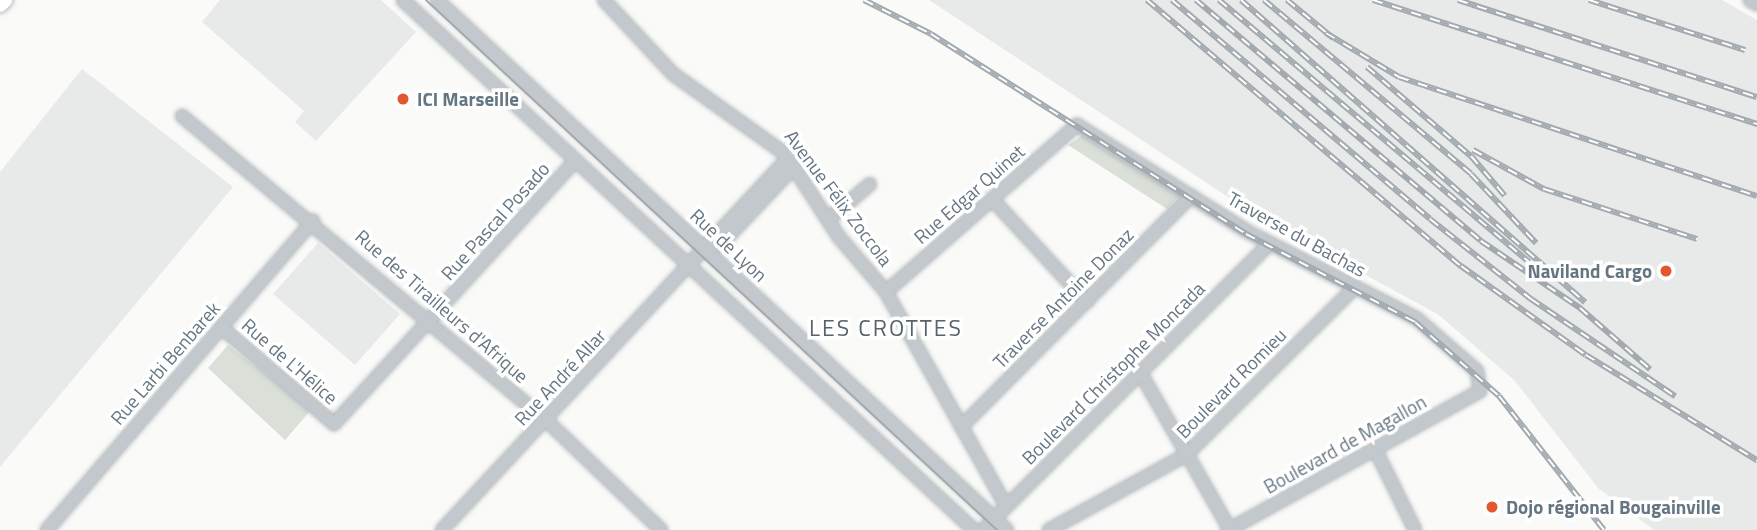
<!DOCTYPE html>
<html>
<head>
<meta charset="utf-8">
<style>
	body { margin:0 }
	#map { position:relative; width:1757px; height:530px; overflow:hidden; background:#fafaf8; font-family:"Titillium Web",sans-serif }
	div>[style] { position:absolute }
	.built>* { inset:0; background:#e8e9e9 }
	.green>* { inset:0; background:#dadfd7 }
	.roads { filter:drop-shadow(0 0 2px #b5babe) drop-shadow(0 0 2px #b5babe) }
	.minor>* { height:12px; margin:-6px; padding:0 6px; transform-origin:6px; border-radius:6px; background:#c3c8cc }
	.major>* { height:16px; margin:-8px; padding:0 8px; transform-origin:8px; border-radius:8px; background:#fff }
	.tram>* { height:2px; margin:-1px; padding:0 1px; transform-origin:1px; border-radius:1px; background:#a2aab0 }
	.rail>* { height:6px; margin-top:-3px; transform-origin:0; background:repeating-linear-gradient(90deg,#fff 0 10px,#a2aab0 0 20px); box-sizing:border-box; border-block:2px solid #a2aab0 }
	.dots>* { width:19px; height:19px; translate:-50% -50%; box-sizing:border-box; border:4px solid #fff; border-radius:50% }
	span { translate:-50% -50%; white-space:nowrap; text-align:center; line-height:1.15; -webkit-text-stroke:7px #fff; paint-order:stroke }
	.poi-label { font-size:19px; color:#657683; font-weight:700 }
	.left { translate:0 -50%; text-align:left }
	.right { translate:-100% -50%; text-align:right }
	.street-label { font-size:19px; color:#657683 }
	.quarter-label { font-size:23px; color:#57646e; letter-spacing:2px }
</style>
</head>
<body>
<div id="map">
	<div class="built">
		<i style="clip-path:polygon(220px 0,381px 0,416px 32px,316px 141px,295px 122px,304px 111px,202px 22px)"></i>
		<i style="clip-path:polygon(929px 0,1722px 0,1757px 20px,1757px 530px,1654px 530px,1598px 488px,1515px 381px,1439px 315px,1254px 214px)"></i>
		<i style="clip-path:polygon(82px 69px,233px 187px,0 467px,0 172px)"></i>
		<i style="clip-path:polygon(318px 243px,400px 314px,355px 365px,273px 294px)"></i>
	</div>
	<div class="green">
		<i style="clip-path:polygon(1083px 135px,1179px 196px,1167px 209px,1068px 145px)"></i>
		<i style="clip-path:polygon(228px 345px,311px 410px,285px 440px,208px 368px)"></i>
	</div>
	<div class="roads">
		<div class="minor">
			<i style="left:403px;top:0;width:779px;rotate:42.87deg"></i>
			<i style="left:437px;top:0;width:778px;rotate:42.92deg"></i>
			<i style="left:604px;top:0;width:101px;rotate:47deg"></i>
			<i style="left:673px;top:74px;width:138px;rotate:35.5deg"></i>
			<i style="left:785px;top:154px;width:99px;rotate:57deg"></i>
			<i style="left:839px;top:237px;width:72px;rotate:49.5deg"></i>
			<i style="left:886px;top:292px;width:245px;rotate:60.7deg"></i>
			<i style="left:1750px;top:0;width:8px;rotate:30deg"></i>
			<i style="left:182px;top:116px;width:474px;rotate:39.9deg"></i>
			<i style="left:546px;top:420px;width:159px;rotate:43.7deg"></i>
			<i style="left:992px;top:199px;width:140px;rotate:47.3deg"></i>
			<i style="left:828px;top:220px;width:55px;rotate:-40.6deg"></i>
			<i style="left:707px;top:250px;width:19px;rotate:-28deg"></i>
			<i style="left:724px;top:241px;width:102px;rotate:-46.6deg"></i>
			<i style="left:886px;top:292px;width:254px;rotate:-41.2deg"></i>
			<i style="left:1077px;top:125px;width:202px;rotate:32deg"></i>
			<i style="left:1248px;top:232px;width:190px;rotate:27.2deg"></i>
			<i style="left:1417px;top:319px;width:79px;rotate:40.9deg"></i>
			<i style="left:1477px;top:371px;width:20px;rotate:81deg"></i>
			<i style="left:1480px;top:391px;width:288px;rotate:151.1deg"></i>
			<i style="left:221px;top:327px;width:149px;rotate:40.6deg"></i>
			<i style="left:334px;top:424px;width:350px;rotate:-47.5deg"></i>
			<i style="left:1140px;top:372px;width:182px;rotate:60.3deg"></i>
			<i style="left:961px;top:427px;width:326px;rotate:-45.1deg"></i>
			<i style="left:1375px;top:449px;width:90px;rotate:63.7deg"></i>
			<i style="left:47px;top:530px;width:408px;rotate:-49.3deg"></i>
			<i style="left:442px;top:530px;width:508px;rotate:-47.07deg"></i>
			<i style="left:983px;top:530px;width:406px;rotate:-45deg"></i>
			<i style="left:1049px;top:530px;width:156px;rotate:-28.7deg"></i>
			<i style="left:1186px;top:455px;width:238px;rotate:-44.8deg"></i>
		</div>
		<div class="major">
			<i style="left:0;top:4px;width:6px;rotate:-45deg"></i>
		</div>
	</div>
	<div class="tram">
		<i style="left:426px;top:0;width:779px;rotate:42.87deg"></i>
	</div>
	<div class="rail">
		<i style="left:864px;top:0;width:75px;rotate:26.9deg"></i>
		<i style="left:931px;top:34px;width:373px;rotate:32.4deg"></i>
		<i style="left:1246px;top:234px;width:191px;rotate:27.5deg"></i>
		<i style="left:1415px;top:322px;width:112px;rotate:41.4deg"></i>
		<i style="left:1499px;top:396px;width:170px;rotate:51.9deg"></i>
		<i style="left:1147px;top:0;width:412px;rotate:40.3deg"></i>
		<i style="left:1461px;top:266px;width:153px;rotate:35.5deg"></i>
		<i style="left:1586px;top:355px;width:201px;rotate:31.6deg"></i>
		<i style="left:1172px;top:0;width:338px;rotate:40.3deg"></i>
		<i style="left:1430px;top:219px;width:129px;rotate:38.4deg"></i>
		<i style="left:1531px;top:299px;width:174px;rotate:34deg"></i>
		<i style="left:1196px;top:0;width:373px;rotate:40.2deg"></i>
		<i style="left:1481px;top:241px;width:120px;rotate:34.1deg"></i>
		<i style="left:1580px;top:308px;width:93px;rotate:41.1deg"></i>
		<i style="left:1219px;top:0;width:406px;rotate:40.2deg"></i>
		<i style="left:1241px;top:0;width:458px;rotate:41.3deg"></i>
		<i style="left:1264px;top:0;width:270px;rotate:40deg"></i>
		<i style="left:1471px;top:174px;width:95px;rotate:46.7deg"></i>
		<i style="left:1287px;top:0;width:60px;rotate:39.6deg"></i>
		<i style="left:1373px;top:0;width:404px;rotate:17.9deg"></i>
		<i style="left:1458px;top:0;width:314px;rotate:18deg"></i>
		<i style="left:1589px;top:0;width:164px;rotate:17.8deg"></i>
		<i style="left:1326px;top:33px;width:85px;rotate:31.1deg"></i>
		<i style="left:1399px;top:77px;width:377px;rotate:18.4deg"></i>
		<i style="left:1367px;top:67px;width:137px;rotate:40.6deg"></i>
		<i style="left:1471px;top:156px;width:52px;rotate:49.6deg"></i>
		<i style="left:1473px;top:150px;width:81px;rotate:28.8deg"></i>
		<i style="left:1544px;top:189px;width:161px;rotate:18.1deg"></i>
	</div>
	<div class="dots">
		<i style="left:403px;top:99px;background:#e4572e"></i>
		<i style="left:1666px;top:271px;background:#e4572e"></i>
		<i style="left:1492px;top:507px;background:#e4572e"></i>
	</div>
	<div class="poi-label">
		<span class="left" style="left:417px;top:99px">ICI Marseille</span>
		<span class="right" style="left:1652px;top:271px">Naviland Cargo</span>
		<span class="left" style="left:1506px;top:507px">Dojo régional Bougainville</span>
	</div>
	<div class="street-label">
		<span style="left:969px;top:194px;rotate:-41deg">Rue Edgar Quinet</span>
		<span style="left:839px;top:198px;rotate:53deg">Avenue Félix Zoccola</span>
		<span style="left:495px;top:221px;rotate:-48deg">Rue Pascal Posado</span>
		<span style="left:1297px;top:234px;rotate:29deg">Traverse du Bachas</span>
		<span style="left:729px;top:245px;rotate:43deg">Rue de Lyon</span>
		<span style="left:1063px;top:298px;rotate:-45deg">Traverse Antoine Donaz</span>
		<span style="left:442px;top:306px;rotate:41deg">Rue des Tirailleurs d'Afrique</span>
		<span style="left:290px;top:361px;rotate:41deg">Rue de L'Hélice</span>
		<span style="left:165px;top:363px;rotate:-49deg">Rue Larbi Benbarek</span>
		<span style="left:1113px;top:373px;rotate:-45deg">Boulevard Christophe Moncada</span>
		<span style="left:560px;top:377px;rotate:-47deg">Rue André Allar</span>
		<span style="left:1231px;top:383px;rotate:-45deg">Boulevard Romieu</span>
		<span style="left:1345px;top:444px;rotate:-29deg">Boulevard de Magallon</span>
	</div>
	<div class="quarter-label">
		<span style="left:886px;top:328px">LES CROTTES</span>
	</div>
</div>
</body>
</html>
